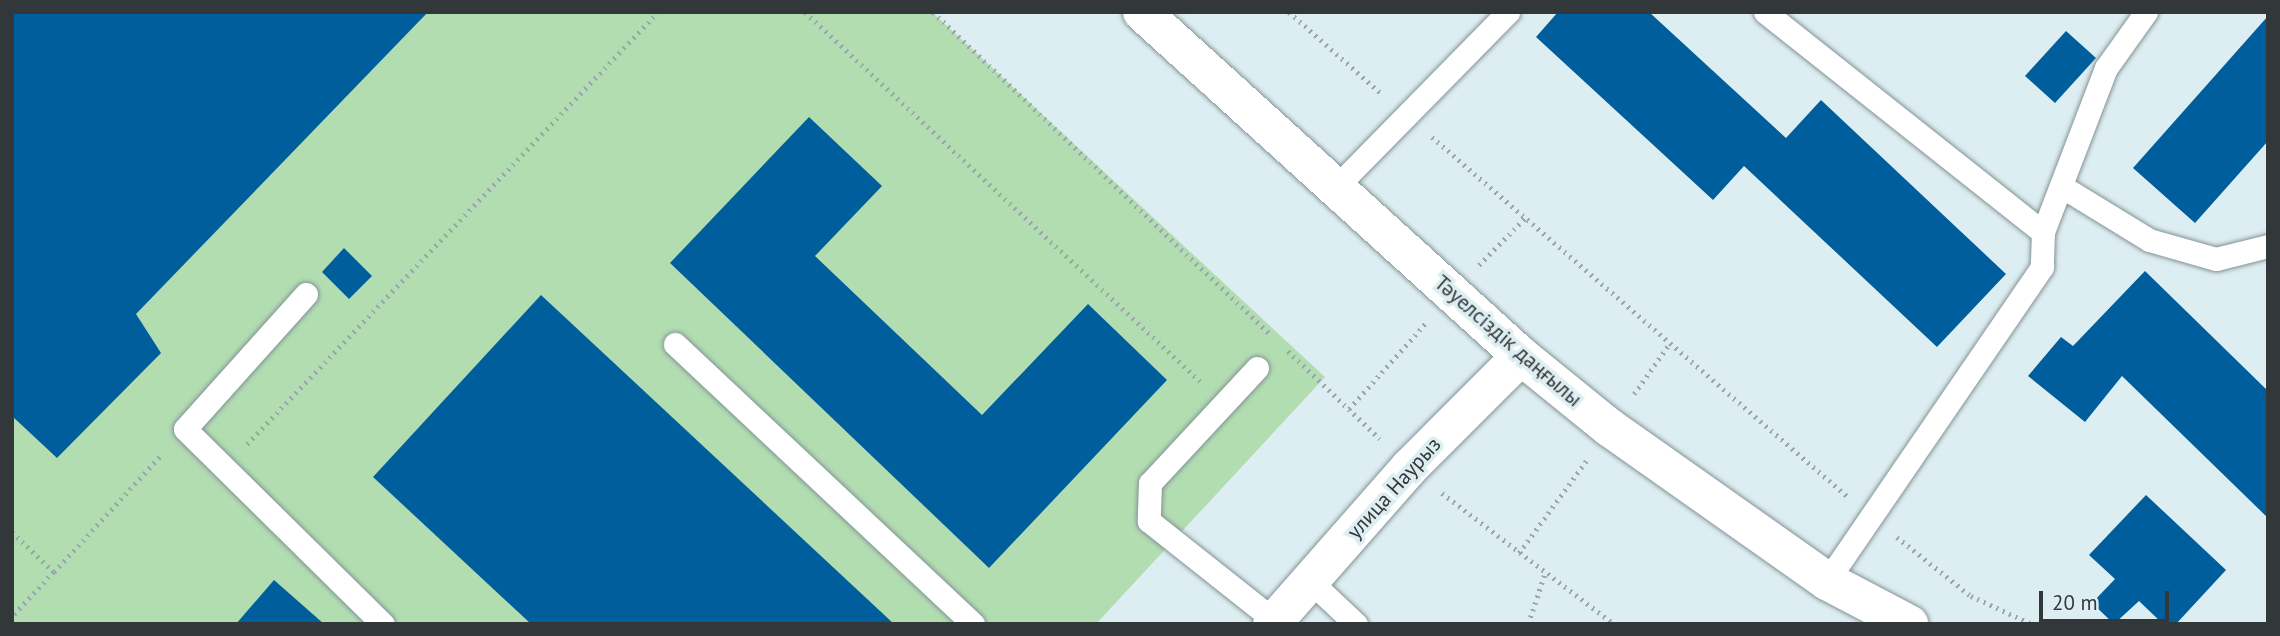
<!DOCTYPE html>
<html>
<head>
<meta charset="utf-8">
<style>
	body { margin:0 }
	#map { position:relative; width:2280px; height:636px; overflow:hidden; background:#ddeef2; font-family:"PT Sans",sans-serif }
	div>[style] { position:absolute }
	.green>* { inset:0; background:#b2ddb1 }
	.building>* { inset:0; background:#005e9c }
	.path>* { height:4.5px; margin-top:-2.25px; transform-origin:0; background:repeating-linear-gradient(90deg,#9ba8ab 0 2px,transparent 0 7px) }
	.roads { filter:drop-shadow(0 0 2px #839396) drop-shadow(0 0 2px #839396) }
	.service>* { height:23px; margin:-11.5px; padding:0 11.5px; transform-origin:11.5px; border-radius:11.5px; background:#fff }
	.minor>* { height:38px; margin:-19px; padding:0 19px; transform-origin:19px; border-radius:19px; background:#fff }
	.tertiary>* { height:38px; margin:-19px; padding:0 19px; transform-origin:19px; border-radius:19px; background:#fff }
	span { translate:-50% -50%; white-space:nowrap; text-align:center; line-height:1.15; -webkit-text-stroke:7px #ddeef2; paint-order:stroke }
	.street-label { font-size:21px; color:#32383a }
	.frame { position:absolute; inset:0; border:14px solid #32383a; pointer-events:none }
	.scale { position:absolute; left:2039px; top:591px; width:130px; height:32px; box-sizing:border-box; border:4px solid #32383a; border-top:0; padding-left:9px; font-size:21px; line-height:24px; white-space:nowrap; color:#32383a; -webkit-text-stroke:5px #ddeef2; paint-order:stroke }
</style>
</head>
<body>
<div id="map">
	<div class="green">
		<i style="clip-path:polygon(12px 12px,932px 12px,1325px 377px,1096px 624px,12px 624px)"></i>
	</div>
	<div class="building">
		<i style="clip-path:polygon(12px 12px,428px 12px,136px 314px,161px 353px,57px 458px,12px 416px)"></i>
		<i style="clip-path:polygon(1558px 12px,1649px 12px,1786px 138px,1821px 100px,2006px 274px,1937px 347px,1744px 166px,1713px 200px,1536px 37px)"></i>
		<i style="clip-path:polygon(2268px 16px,2268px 141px,2195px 223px,2133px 168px)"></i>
		<i style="clip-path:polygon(2066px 31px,2096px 58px,2055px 103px,2025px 76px)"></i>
		<i style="clip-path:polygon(809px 117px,882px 186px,815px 256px,982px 415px,1088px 304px,1167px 380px,989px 568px,670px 263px)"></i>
		<i style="clip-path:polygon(344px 248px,372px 276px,349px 299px,322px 272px)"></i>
		<i style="clip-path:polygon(2145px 271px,2268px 391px,2268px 518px,2122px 376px,2085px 422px,2028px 376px,2061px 337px,2073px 346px)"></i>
		<i style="clip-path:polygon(541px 295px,894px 624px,531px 624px,373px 477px)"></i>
		<i style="clip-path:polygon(2146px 495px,2226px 570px,2176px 624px,2163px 624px,2139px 601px,2114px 624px,2092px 603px,2115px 579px,2089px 555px)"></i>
		<i style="clip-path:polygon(274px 580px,324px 624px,236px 624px)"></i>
	</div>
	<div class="path">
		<i style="left:805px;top:12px;width:541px;rotate:43.05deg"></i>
		<i style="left:933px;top:12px;width:468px;rotate:43.7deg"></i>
		<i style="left:1289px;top:12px;width:123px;rotate:41.4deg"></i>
		<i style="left:1432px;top:137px;width:549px;rotate:40.86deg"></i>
		<i style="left:1479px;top:265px;width:66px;rotate:-45.6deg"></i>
		<i style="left:1288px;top:351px;width:127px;rotate:43.7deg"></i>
		<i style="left:1634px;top:394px;width:62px;rotate:-54.8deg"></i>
		<i style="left:1349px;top:409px;width:115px;rotate:-48.2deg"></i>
		<i style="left:247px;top:444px;width:596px;rotate:-46.43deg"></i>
		<i style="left:1442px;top:493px;width:216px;rotate:37.3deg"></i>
		<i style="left:12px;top:532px;width:58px;rotate:43.6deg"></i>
		<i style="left:54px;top:572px;width:62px;rotate:133deg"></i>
		<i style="left:1897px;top:537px;width:95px;rotate:38.6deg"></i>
		<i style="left:1971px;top:596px;width:67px;rotate:24.7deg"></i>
		<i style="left:1519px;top:553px;width:114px;rotate:-53.9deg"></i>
		<i style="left:54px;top:572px;width:160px;rotate:-47.5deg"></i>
		<i style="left:1528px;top:624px;width:54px;rotate:-71.6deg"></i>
	</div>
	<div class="roads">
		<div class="service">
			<i style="left:1765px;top:12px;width:355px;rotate:38.4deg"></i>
			<i style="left:2043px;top:232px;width:35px;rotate:92deg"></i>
			<i style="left:2042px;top:267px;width:381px;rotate:124.4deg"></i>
			<i style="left:2061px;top:186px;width:103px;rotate:31.5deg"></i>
			<i style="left:2149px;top:240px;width:70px;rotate:15.8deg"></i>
			<i style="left:2216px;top:259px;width:54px;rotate:-14deg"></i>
			<i style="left:1335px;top:188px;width:247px;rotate:-45.5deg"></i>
			<i style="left:2043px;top:232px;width:176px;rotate:-69deg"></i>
			<i style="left:2106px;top:68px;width:69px;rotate:-54.5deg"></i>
			<i style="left:306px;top:294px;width:181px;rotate:131.9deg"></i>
			<i style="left:185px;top:429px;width:278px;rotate:44.6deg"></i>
			<i style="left:675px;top:344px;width:409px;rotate:43.2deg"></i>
			<i style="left:1257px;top:368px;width:157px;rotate:132.9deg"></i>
			<i style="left:1150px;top:483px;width:38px;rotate:92deg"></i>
			<i style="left:1149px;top:521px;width:161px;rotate:38.4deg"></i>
			<i style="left:1310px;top:581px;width:63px;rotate:43.1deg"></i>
		</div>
		<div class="minor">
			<i style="left:1272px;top:624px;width:209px;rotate:-48.7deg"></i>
			<i style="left:1410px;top:467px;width:157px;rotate:-45deg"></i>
		</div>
		<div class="tertiary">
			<i style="left:1142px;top:12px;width:512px;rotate:42.23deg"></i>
			<i style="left:1521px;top:356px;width:114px;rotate:39deg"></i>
			<i style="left:1610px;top:428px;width:266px;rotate:35.2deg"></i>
			<i style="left:1827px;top:581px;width:93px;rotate:27.7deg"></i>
		</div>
	</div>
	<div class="street-label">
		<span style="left:1508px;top:341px;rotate:41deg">Тәуелсіздік даңғылы</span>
		<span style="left:1394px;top:488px;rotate:-48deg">улица Наурыз</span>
	</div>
	<div class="frame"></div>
	<div class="scale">20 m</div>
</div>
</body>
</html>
